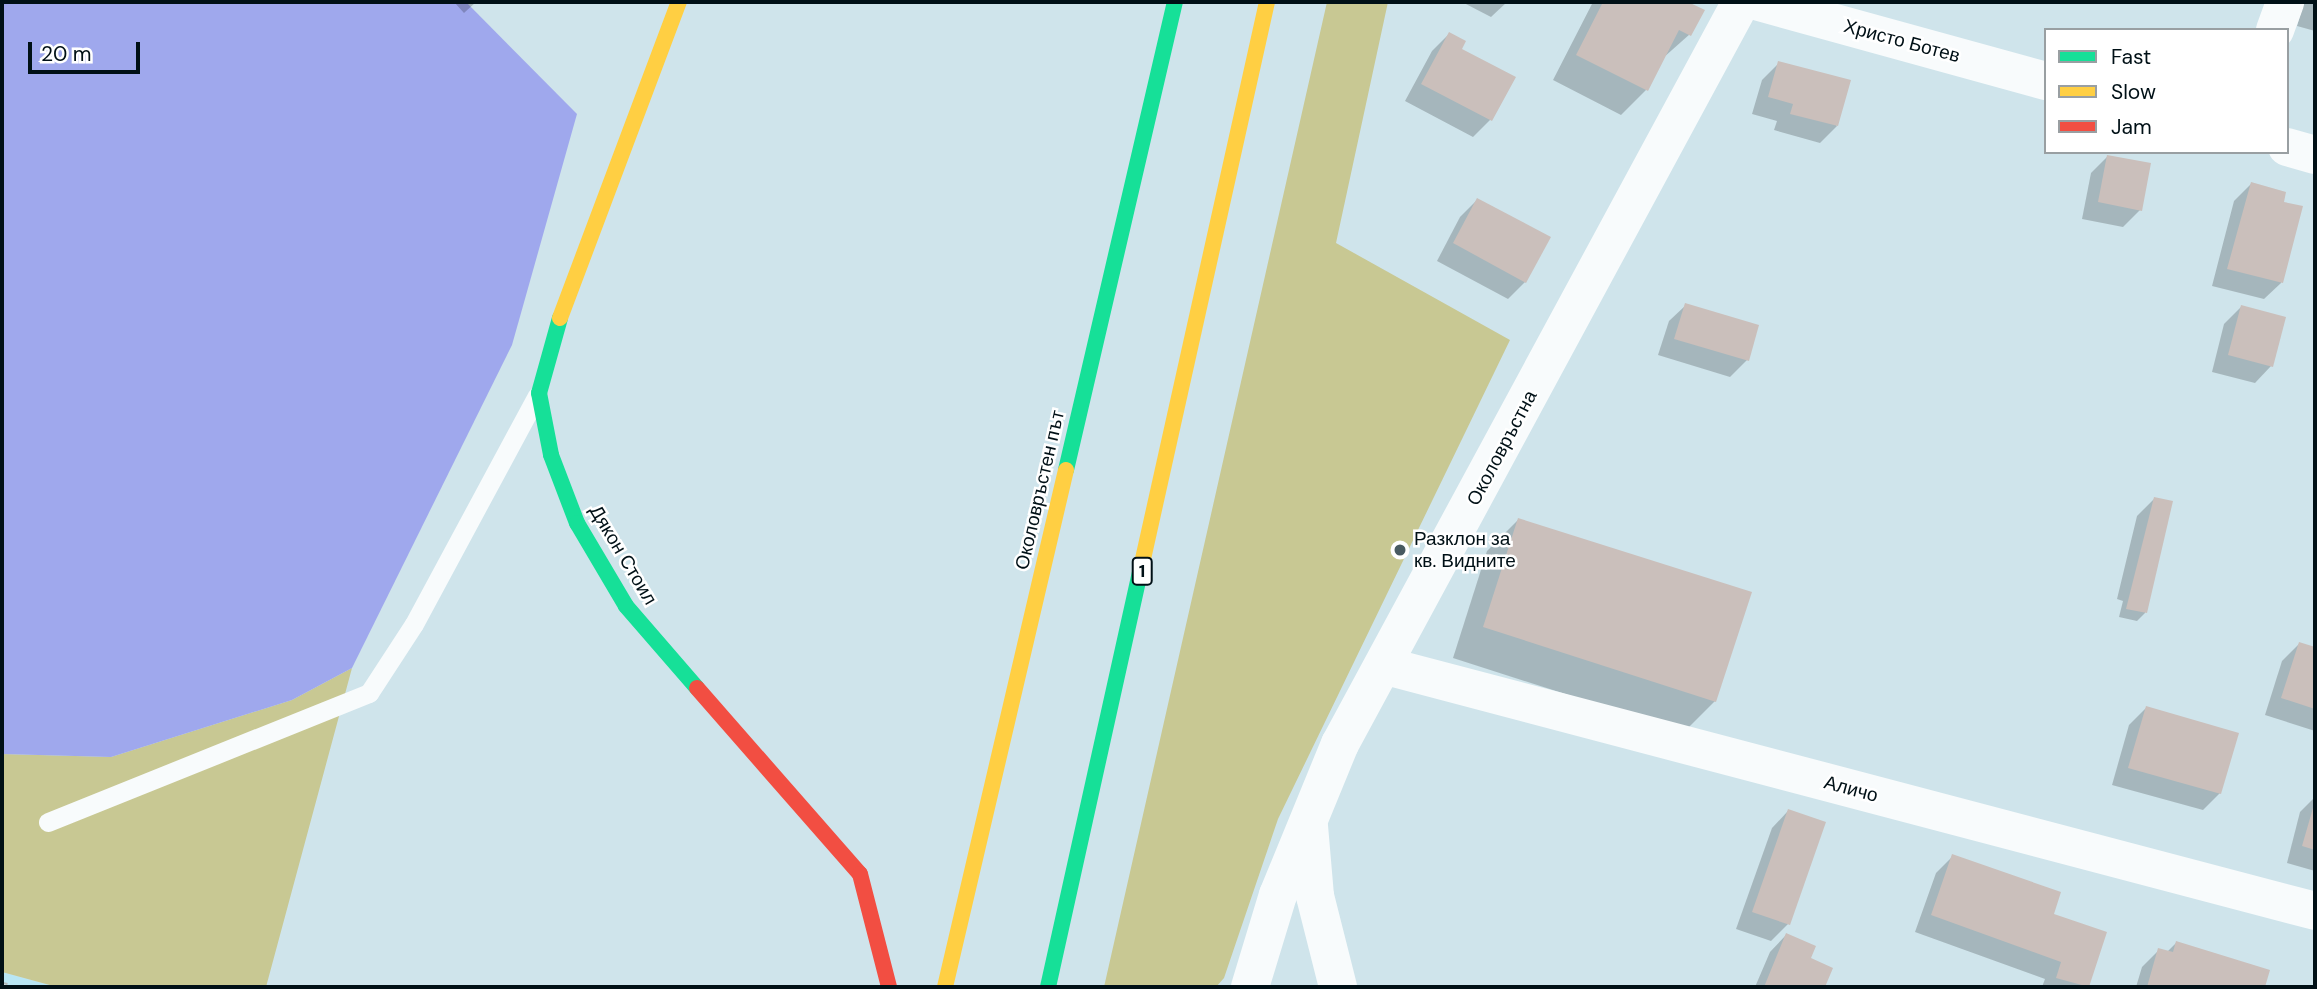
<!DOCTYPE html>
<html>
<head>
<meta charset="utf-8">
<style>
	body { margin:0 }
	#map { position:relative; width:2317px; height:989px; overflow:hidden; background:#cfe4eb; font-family:"DM Sans",sans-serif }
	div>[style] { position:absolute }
	.built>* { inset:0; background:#b8e6f4 }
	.green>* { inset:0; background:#c8c893 }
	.water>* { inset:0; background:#9fa8ed }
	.shadow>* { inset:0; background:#0003 }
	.building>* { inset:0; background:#cabfbb }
	.lane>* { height:19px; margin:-9.5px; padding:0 9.5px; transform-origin:9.5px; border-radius:9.5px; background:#f8fbfc }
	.street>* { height:38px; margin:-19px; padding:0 19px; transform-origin:19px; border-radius:19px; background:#f8fbfc }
	.fast>* { height:16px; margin:-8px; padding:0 8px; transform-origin:8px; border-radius:8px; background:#16e098 }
	.slow>* { height:16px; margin:-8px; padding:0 8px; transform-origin:8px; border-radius:8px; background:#ffcf43 }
	.jam>* { height:16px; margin:-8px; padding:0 8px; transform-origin:8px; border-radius:8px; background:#f24e42 }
	.rail>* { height:8px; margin-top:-4px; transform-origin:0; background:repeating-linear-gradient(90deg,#fff 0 16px,#b4babb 0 32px); box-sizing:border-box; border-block:2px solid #b4babb }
	.dots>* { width:19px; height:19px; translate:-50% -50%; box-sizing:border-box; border:4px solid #fff; border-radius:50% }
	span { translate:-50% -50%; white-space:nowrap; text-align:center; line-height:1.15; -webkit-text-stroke:5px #fff; paint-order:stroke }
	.shield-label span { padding:2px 5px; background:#fff; border:2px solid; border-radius:5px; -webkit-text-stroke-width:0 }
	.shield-label { font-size:18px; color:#001016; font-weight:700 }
	.street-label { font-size:19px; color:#001016 }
	.poi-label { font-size:19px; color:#001016 }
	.left { translate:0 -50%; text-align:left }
	.frame { position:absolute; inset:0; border:4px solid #001016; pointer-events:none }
	.legend { position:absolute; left:2044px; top:28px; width:245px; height:126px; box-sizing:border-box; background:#fff; border:2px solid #999fa2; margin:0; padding:9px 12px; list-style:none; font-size:21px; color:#001016 }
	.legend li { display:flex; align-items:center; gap:14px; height:35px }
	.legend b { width:35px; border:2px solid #999fa2 }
	.scale { position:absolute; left:28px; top:42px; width:112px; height:32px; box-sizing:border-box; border:4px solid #001016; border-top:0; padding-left:9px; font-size:21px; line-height:24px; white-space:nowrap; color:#001016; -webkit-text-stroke:5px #fff; paint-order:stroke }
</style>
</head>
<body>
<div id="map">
	<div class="built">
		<i style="clip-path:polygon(2px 972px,56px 987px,57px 987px,2px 987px)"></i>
	</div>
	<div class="green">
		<i style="clip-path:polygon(1327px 2px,1388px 2px,1336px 243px,1510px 340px,1278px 819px,1224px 978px,1216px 987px,1104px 987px)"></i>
		<i style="clip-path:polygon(352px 668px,266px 987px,57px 987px,2px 972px,2px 754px,111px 757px,292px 700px)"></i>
	</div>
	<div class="water">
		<i style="clip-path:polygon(2px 2px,466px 2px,577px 114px,512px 345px,352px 668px,292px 700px,111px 757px,2px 754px)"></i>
	</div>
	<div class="shadow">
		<i style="clip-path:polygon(454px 2px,476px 2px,464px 13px)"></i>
		<i style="clip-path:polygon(1462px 2px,1507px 2px,1491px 17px)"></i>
		<i style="clip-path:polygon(1593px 2px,1685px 2px,1702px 11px,1690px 34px,1663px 58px,1646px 90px,1621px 115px,1553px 80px)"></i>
		<i style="clip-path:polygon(2304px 2px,2315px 2px,2315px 31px,2297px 26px)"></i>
		<i style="clip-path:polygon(1449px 34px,1460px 50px,1513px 78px,1490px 120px,1473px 137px,1405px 101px,1432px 51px)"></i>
		<i style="clip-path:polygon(1779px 63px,1837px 126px,1820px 143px,1774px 130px,1777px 121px,1752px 114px,1762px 80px)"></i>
		<i style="clip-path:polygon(2108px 156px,2140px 210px,2123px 227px,2082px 219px,2091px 173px)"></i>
		<i style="clip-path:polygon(2251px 184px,2282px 203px,2301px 208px,2281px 283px,2264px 299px,2212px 286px,2234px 201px)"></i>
		<i style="clip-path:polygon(1477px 200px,1525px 282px,1508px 299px,1437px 261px,1460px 217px)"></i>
		<i style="clip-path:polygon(1686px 305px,1747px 360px,1730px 377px,1658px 355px,1669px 321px)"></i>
		<i style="clip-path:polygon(2241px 307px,2271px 366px,2255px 383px,2212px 372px,2224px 324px)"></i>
		<i style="clip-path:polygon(2154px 499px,2145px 613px,2137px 621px,2119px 617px,2123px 601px,2117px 599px,2137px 516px)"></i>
		<i style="clip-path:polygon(1518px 520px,1715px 701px,1684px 732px,1453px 658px,1487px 551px)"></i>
		<i style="clip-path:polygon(2299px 644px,2315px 649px,2315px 731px,2265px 715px,2282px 661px)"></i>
		<i style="clip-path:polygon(2146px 708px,2220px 793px,2203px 810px,2112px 785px,2129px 725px)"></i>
		<i style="clip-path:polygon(2315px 797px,2315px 871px,2287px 863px,2300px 812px)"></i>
		<i style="clip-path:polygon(1788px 811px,1788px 924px,1771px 941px,1736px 929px,1772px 828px)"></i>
		<i style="clip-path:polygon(1953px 856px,2052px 915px,2105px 933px,2087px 987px,2042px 987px,2045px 979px,1915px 932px,1936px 873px)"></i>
		<i style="clip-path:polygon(1786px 935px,1808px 959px,1831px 968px,1823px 987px,1755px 987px,1770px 952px)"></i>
		<i style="clip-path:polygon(2176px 943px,2268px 971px,2263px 987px,2136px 987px,2142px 967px,2159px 950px,2167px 952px)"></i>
	</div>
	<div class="building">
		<i style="clip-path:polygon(1603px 2px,1688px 2px,1705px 10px,1691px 36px,1679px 30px,1648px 91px,1576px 55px)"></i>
		<i style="clip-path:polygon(1449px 32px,1466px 41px,1462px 49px,1516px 77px,1492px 121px,1421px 84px)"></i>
		<i style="clip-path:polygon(1778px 61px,1851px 80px,1838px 126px,1790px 114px,1793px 104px,1768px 97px)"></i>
		<i style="clip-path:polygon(2107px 155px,2151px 163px,2142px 211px,2098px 202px)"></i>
		<i style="clip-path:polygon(2251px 182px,2286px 192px,2284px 202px,2303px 206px,2283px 283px,2227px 269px)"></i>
		<i style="clip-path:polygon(1477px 198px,1551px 237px,1526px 283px,1453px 243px)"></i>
		<i style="clip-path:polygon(1685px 303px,1759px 325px,1749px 361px,1674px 339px)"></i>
		<i style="clip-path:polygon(2241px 305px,2286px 317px,2273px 367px,2228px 355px)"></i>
		<i style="clip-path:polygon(2154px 497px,2173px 501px,2147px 613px,2126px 609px)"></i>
		<i style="clip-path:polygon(1518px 518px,1752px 592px,1716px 702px,1483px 627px)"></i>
		<i style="clip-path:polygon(2299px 642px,2315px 647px,2315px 709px,2281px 698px)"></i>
		<i style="clip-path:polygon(2146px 706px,2239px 733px,2221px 794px,2128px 768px)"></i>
		<i style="clip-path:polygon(2315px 801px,2315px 850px,2302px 846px)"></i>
		<i style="clip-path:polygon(1788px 809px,1826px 822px,1790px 925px,1752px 912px)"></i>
		<i style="clip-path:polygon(1952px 854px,2061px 892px,2054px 914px,2107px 932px,2089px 987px,2056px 978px,2061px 962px,1931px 915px)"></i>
		<i style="clip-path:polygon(1786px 933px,1816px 946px,1811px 958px,1833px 968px,1825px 987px,1764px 987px)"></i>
		<i style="clip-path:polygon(2176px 941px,2270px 970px,2265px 987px,2147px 987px,2158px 948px,2173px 952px)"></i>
	</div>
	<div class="lane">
		<i style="left:48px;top:822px;width:346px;rotate:-21.9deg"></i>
		<i style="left:369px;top:693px;width:82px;rotate:-56.9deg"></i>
		<i style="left:414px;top:624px;width:259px;rotate:-61.7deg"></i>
	</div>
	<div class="street">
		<i style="left:1759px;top:2px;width:298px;rotate:15.4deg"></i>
		<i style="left:2275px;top:30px;width:30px;rotate:-70deg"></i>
		<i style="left:2287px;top:147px;width:29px;rotate:16deg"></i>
		<i style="left:1386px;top:666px;width:961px;rotate:14.77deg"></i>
		<i style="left:1309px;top:826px;width:70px;rotate:85.1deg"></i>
		<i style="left:1315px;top:896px;width:94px;rotate:75.8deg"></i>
		<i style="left:1250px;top:987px;width:96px;rotate:-73.1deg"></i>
		<i style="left:1278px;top:895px;width:163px;rotate:-67.7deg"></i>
		<i style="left:1340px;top:744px;width:843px;rotate:-61.61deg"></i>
	</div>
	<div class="fast">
		<i style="left:560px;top:318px;width:78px;rotate:105.6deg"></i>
		<i style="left:539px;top:393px;width:63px;rotate:79deg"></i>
		<i style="left:551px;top:455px;width:73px;rotate:69.1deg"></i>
		<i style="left:577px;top:523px;width:96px;rotate:59.4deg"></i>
		<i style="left:626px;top:606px;width:108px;rotate:49.1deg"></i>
		<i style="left:1066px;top:470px;width:481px;rotate:-76.9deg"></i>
		<i style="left:1048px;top:987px;width:429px;rotate:-77.5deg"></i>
	</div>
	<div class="slow">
		<i style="left:560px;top:318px;width:338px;rotate:-69.4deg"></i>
		<i style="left:1141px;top:568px;width:580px;rotate:-77.45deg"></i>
		<i style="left:945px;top:987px;width:531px;rotate:-76.83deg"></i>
	</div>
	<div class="jam">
		<i style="left:697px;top:688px;width:247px;rotate:48.8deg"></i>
		<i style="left:860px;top:874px;width:117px;rotate:75.6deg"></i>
	</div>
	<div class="rail">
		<i style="left:2px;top:986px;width:5px;rotate:11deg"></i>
	</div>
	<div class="dots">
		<i style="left:1400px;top:550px;background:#485a61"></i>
	</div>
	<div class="shield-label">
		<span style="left:1142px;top:571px">1</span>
	</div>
	<div class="street-label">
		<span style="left:1902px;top:41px;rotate:15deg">Христо Ботев</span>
		<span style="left:1502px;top:448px;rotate:-62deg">Околовръстна</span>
		<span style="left:1040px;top:490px;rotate:-77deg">Околовръстен път</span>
		<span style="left:623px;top:555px;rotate:59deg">Дякон Стоил</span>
		<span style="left:1851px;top:789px;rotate:15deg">Аличо</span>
	</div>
	<div class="poi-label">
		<span class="left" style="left:1414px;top:550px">Разклон за<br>кв. Видните</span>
	</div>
	<div class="frame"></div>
	<ul class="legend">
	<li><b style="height:9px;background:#16e098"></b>Fast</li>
	<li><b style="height:9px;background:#ffcf43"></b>Slow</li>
	<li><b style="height:9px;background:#f24e42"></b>Jam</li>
	</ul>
	<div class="scale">20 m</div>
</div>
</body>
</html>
